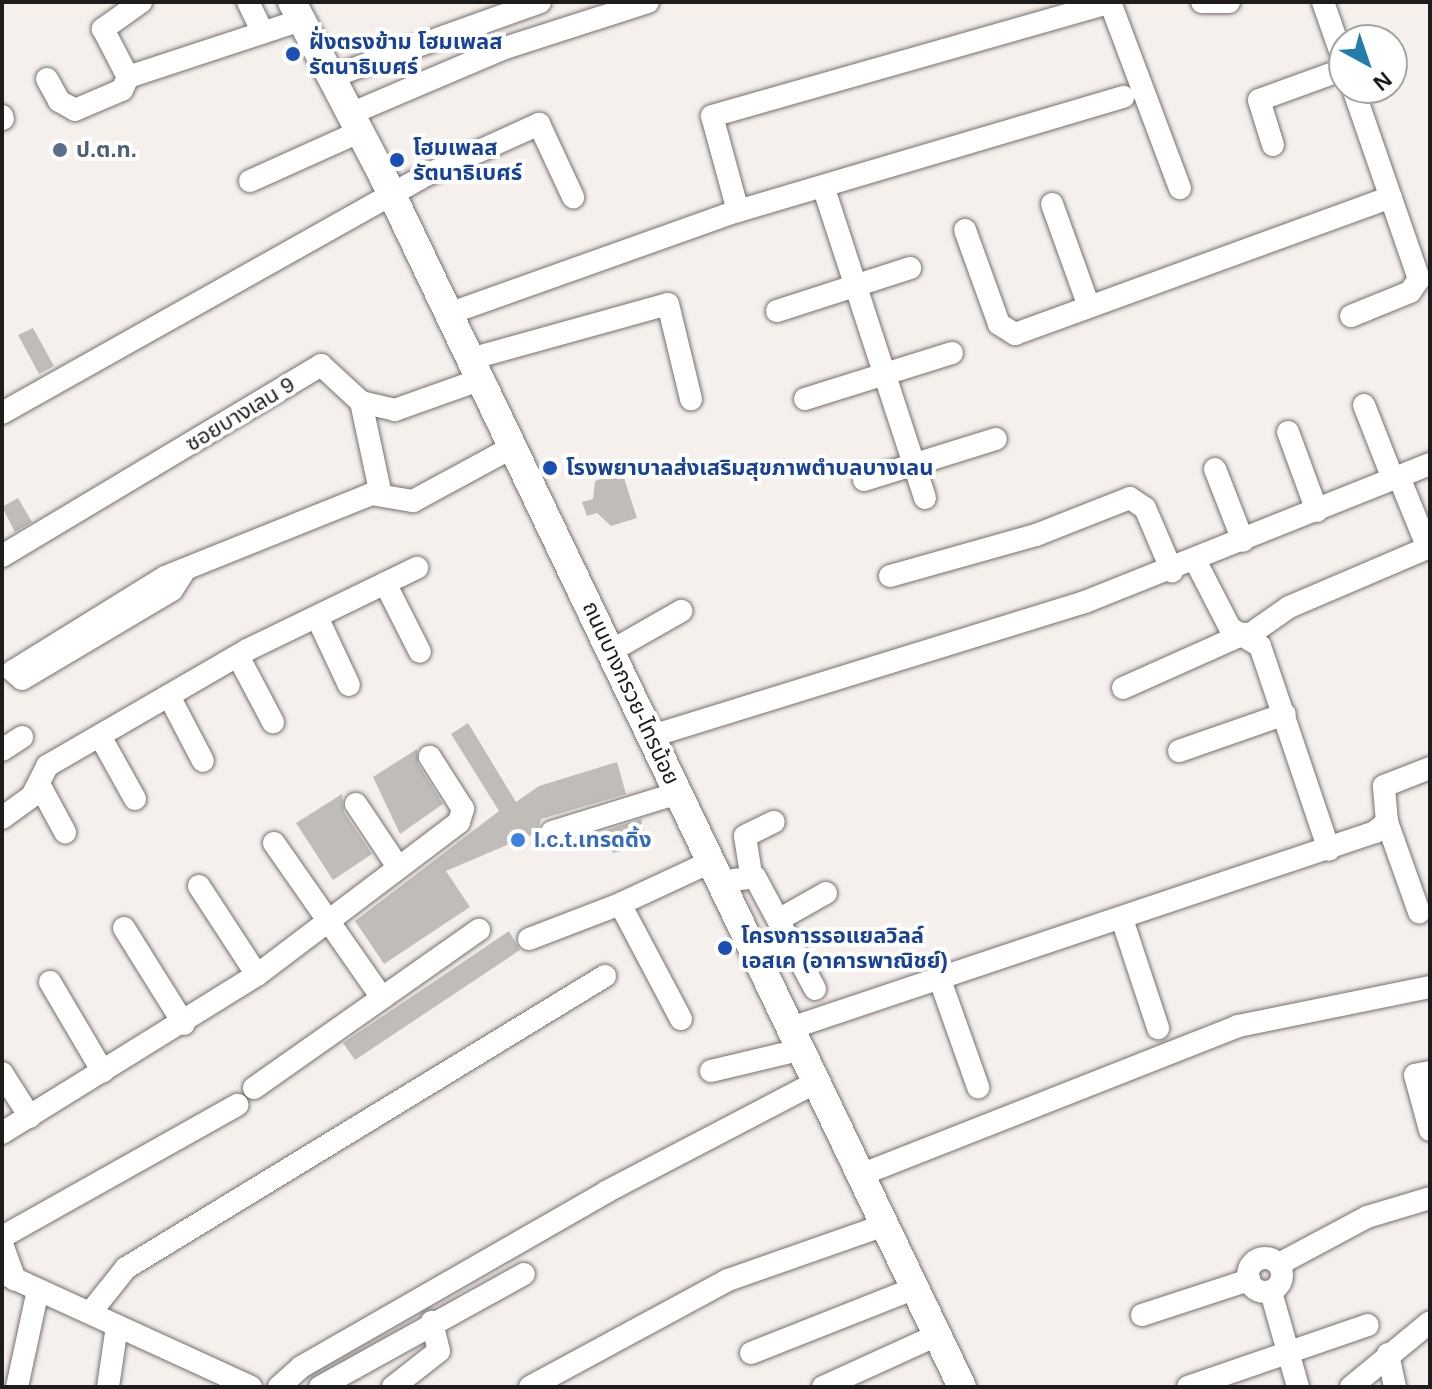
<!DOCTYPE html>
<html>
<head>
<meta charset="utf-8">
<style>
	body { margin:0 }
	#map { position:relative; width:1432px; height:1389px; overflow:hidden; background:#f6f0ed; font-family:Arial,"Noto Sans Thai",sans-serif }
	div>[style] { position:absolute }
	.building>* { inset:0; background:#c0bdb8 }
	.roads { filter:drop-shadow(0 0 2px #76706e) drop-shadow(0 0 2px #76706e) }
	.minor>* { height:22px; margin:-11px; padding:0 11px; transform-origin:11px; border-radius:11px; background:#fff }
	.minor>.ring { margin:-11px; padding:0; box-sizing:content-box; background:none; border:22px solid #fff; border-radius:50% }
	.major>* { height:28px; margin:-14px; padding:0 14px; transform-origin:14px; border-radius:14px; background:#fff }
	.dots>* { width:22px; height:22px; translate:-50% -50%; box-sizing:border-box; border:4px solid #fff; border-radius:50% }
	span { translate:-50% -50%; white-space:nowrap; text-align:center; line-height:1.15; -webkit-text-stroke:8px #fff; paint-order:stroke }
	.transit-label { font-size:22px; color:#164399; font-weight:700 }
	.left { translate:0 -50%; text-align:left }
	.service-label { font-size:22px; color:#4e5e75; font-weight:700 }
	.street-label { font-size:22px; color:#1f1d1c }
	.shop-label { font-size:22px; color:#366cbe; font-weight:700 }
	.frame { position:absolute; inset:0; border:4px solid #1f1d1c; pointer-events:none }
	.north { position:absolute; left:1328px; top:24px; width:80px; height:80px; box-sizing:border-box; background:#fff; border:2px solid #a5a5a4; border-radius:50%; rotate:140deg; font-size:22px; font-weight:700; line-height:32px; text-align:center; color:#1f1d1c }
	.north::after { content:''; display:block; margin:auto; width:28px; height:36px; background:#237dab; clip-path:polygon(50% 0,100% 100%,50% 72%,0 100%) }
</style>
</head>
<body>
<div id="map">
	<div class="building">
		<i style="clip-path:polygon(33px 328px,54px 366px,39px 374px,18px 335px)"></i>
		<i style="clip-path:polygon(622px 472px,637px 518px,611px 526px,597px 513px,587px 516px,582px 502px,593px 499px,595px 481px)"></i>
		<i style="clip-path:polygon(18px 498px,32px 522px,15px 532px,2px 507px)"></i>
		<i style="clip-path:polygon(468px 723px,516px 802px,539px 786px,617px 762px,626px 794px,541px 819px,538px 832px,446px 871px,470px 907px,384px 964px,355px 921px,499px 811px,451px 734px)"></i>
		<i style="clip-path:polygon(417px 749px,418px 764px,443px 804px,400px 834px,373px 777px)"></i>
		<i style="clip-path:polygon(342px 794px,344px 812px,372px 854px,333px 880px,296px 823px)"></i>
		<i style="clip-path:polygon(641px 819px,647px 845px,613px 853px,607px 830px)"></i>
		<i style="clip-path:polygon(509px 931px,520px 950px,355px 1060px,343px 1043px)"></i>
	</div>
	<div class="roads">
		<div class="minor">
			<i style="left:141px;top:2px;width:47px;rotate:144.6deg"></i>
			<i style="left:103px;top:29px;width:54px;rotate:62.5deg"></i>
			<i style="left:128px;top:77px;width:182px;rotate:-18.2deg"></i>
			<i style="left:248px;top:2px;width:34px;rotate:64deg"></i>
			<i style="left:1110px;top:2px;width:199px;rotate:69.4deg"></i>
			<i style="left:1202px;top:2px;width:27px"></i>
			<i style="left:1323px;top:2px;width:64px;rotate:70.7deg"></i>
			<i style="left:331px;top:77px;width:222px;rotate:-19.7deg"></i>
			<i style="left:47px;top:79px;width:25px;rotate:61deg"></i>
			<i style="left:59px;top:101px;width:18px;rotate:29deg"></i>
			<i style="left:75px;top:110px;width:51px;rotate:-23.1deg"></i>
			<i style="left:122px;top:90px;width:14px;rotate:-65deg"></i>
			<i style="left:350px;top:114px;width:168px;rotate:-23.1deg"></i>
			<i style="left:505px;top:48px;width:150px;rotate:-17.8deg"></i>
			<i style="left:2px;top:116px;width:3px;rotate:72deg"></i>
			<i style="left:1273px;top:145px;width:47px;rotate:-107.3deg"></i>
			<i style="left:1259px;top:100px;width:90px;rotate:-20deg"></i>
			<i style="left:250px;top:181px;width:120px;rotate:-24.2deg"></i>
			<i style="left:824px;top:189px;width:325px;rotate:71.9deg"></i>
			<i style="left:1052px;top:204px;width:109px;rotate:70.2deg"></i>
			<i style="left:738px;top:211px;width:98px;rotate:-105.3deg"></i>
			<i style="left:712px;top:116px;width:415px;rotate:-15.9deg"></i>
			<i style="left:965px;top:230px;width:100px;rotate:70.1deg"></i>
			<i style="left:999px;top:324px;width:19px;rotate:32deg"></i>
			<i style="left:1015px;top:334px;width:400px;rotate:-20deg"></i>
			<i style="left:777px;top:311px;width:140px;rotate:-17.9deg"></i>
			<i style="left:448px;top:314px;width:308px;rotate:-19.6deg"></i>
			<i style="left:738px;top:211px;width:402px;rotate:-16.5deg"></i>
			<i style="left:1351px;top:316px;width:64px;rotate:-22.1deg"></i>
			<i style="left:1410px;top:292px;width:16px;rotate:-55deg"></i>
			<i style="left:1419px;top:279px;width:202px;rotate:-109.1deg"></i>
			<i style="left:470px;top:359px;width:205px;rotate:-15.5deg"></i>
			<i style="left:668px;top:304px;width:98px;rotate:76.4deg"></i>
			<i style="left:805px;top:399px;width:154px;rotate:-17.4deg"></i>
			<i style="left:361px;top:402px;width:91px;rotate:77.9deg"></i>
			<i style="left:1364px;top:405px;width:79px;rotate:68.6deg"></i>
			<i style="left:2px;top:413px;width:480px;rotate:-29.3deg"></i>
			<i style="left:420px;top:178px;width:131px;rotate:-24.4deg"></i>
			<i style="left:539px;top:124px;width:81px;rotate:65deg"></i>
			<i style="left:1288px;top:432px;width:84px;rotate:69.8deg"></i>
			<i style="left:1215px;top:469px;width:77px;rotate:68.7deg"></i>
			<i style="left:1399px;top:477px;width:77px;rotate:67.8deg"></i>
			<i style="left:864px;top:480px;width:138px;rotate:-17.3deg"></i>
			<i style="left:2px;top:556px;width:372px;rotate:-30.9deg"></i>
			<i style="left:321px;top:365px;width:54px;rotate:42.8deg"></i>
			<i style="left:361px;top:402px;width:35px;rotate:13deg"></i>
			<i style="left:395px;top:410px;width:89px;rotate:-19.7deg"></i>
			<i style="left:1196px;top:562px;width:74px;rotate:62.7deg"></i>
			<i style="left:1230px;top:628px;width:35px;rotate:31deg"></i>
			<i style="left:1260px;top:646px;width:215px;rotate:71.3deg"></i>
			<i style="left:183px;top:573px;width:20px;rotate:123deg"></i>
			<i style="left:172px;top:590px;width:174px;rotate:149.3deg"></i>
			<i style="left:22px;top:679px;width:12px;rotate:-138deg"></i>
			<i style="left:13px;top:671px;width:179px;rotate:-31.7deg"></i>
			<i style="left:165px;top:577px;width:222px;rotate:-21.9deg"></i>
			<i style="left:371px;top:494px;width:43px;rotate:9.5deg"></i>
			<i style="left:413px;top:501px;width:114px;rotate:-28.4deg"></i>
			<i style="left:890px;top:576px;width:152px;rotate:-15.7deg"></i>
			<i style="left:1036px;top:535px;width:101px;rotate:-21.5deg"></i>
			<i style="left:1130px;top:498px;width:18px;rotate:34deg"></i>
			<i style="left:1145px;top:508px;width:69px;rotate:66.8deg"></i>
			<i style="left:385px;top:583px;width:77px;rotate:63.1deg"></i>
			<i style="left:317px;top:617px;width:75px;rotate:64.8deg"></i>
			<i style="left:1249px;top:635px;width:49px;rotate:-35deg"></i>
			<i style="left:1289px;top:607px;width:153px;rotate:-23.1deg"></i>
			<i style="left:611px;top:651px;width:81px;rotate:-29.7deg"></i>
			<i style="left:238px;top:656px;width:75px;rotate:62.1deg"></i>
			<i style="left:1123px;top:688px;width:133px;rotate:-24.1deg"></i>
			<i style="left:169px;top:696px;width:73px;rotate:62.4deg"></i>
			<i style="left:100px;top:736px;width:72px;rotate:60.9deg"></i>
			<i style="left:652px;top:736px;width:453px;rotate:-17.2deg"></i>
			<i style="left:1085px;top:602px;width:372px;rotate:-21.8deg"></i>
			<i style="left:2px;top:750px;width:24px;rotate:-33deg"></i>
			<i style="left:1179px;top:751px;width:112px;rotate:-19.2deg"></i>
			<i style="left:39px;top:784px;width:55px;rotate:61.6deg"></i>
			<i style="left:356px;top:804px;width:72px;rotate:56.3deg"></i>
			<i style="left:2px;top:818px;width:37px;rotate:-36deg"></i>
			<i style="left:32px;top:796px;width:34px;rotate:-63deg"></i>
			<i style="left:47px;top:766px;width:231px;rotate:-30.1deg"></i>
			<i style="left:247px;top:650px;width:189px;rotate:-25.8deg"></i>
			<i style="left:1387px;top:822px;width:96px;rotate:70.4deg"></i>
			<i style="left:552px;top:832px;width:132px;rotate:-17.2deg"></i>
			<i style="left:274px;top:843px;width:189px;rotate:55.1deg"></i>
			<i style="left:751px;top:874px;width:38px;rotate:-99deg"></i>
			<i style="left:745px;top:836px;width:32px;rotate:-26deg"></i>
			<i style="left:720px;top:882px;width:35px;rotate:-8deg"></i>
			<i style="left:755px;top:877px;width:127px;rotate:61.8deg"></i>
			<i style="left:199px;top:886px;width:106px;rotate:56.9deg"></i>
			<i style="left:1122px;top:919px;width:115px;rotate:71.7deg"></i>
			<i style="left:778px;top:920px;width:55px;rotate:-29.4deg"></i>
			<i style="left:124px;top:928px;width:113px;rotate:58deg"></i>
			<i style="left:529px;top:939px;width:97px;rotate:-21deg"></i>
			<i style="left:753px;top:954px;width:40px;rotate:-23.4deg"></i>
			<i style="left:940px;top:980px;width:114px;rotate:70.4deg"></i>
			<i style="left:50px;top:982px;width:104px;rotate:59.5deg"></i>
			<i style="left:681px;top:1019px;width:130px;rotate:-117.9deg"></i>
			<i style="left:620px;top:904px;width:99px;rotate:-25deg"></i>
			<i style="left:788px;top:1029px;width:619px;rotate:-18.55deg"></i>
			<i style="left:1375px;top:832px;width:16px;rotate:-40deg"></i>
			<i style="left:1387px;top:822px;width:36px;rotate:-95deg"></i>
			<i style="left:1384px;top:786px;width:49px;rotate:-21.4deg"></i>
			<i style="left:711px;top:1071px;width:90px;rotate:-13.4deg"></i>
			<i style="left:1430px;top:1072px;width:15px;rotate:169deg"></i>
			<i style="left:1415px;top:1075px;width:57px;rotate:74.7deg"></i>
			<i style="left:2px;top:1073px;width:52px;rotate:57.5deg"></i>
			<i style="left:254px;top:1088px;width:275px;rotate:-35.1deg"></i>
			<i style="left:2px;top:1133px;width:300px;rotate:-31.8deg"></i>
			<i style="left:257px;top:975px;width:253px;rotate:-37.1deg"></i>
			<i style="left:459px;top:822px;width:14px;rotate:-73deg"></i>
			<i style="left:463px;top:809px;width:62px;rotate:-122.4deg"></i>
			<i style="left:858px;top:1176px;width:409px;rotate:-21.5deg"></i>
			<i style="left:1238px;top:1026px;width:196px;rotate:-11.5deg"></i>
			<i style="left:2px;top:1237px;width:270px;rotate:-29.3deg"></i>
			<i style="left:2px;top:1244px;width:38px;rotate:70deg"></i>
			<i class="ring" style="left:1248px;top:1258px;width:12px;height:12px"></i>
			<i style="left:1279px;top:1264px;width:100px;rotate:-28.1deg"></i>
			<i style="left:1367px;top:1217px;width:66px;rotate:-16.8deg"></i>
			<i style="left:2px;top:1273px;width:274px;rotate:24.6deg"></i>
			<i style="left:1271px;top:1292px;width:99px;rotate:74.1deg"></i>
			<i style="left:90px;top:1313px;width:58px;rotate:-51.3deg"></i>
			<i style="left:126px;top:1268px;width:561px;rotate:-31.37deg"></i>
			<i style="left:1142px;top:1315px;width:113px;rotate:-18.1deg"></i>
			<i style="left:751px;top:1353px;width:174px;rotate:-21.6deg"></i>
			<i style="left:1388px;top:1354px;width:34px;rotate:78deg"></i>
			<i style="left:17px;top:1387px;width:99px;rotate:-77.8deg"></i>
			<i style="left:108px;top:1387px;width:62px;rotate:-81.6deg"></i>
			<i style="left:279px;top:1387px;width:30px;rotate:-42deg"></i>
			<i style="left:301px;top:1367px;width:352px;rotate:-29.8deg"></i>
			<i style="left:606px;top:1192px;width:233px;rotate:-27.6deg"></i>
			<i style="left:320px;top:1387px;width:233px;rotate:-29deg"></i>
			<i style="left:393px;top:1387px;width:58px;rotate:-38deg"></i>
			<i style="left:439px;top:1351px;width:30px;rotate:-104deg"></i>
			<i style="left:530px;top:1387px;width:225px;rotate:-28.4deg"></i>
			<i style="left:728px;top:1280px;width:163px;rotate:-19.3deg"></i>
			<i style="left:823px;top:1387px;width:125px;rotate:-24.5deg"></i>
			<i style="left:1188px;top:1387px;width:190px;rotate:-19deg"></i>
			<i style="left:1351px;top:1387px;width:102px;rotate:-39.4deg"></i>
		</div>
		<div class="major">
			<i style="left:292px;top:2px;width:192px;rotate:62.4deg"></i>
			<i style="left:381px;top:172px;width:1347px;rotate:64.44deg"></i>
		</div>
	</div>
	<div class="dots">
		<i style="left:293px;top:54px;background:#1a4fb4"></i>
		<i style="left:60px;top:150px;background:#5c6f8a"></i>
		<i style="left:397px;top:160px;background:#1a4fb4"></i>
		<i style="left:550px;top:468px;background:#1a4fb4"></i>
		<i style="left:518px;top:840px;background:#3f7fe0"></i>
		<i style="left:725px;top:948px;background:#1a4fb4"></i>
	</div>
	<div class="transit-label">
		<span class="left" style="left:309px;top:54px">ฝั่งตรงข้าม โฮมเพลส<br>รัตนาธิเบศร์</span>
		<span class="left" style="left:413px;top:160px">โฮมเพลส<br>รัตนาธิเบศร์</span>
		<span class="left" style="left:566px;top:468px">โรงพยาบาลส่งเสริมสุขภาพตำบลบางเลน</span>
		<span class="left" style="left:741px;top:948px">โครงการรอแยลวิลล์<br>เอสเค (อาคารพาณิชย์)</span>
	</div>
	<div class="service-label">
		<span class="left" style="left:76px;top:150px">ป.ต.ท.</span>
	</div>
	<div class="street-label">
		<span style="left:240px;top:414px;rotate:-31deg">ซอยบางเลน 9</span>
		<span style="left:631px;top:693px;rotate:65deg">ถนนบางกรวย-ไทรน้อย</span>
	</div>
	<div class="shop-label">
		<span class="left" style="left:534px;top:840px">I.c.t.เทรดดิ้ง</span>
	</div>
	<div class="frame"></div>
	<div class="north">N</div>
</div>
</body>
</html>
